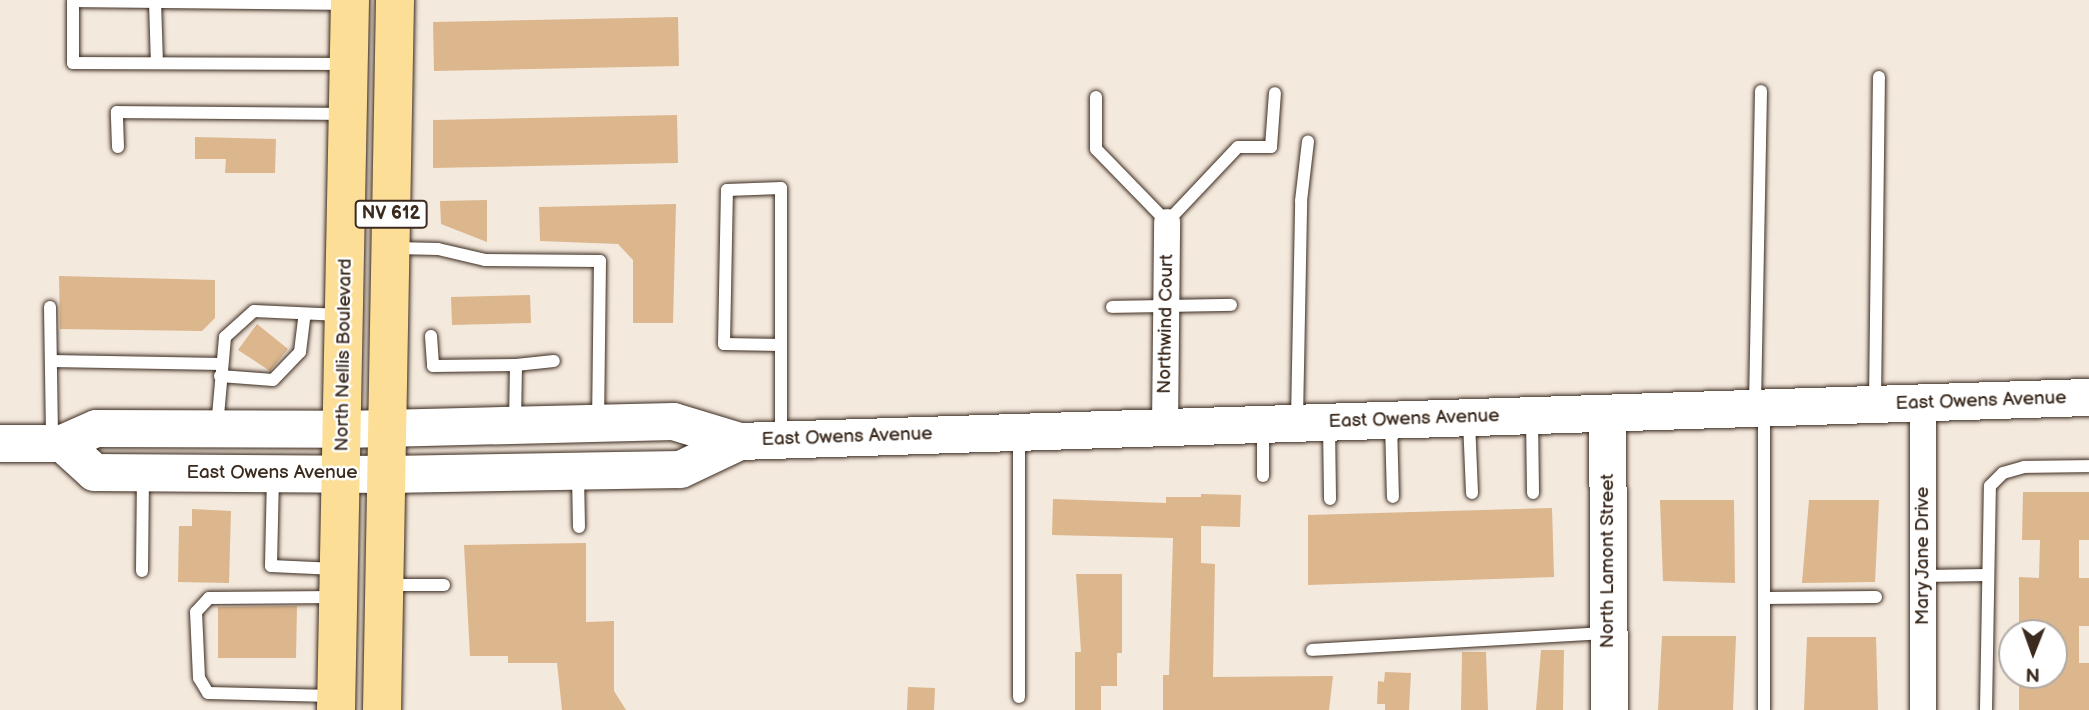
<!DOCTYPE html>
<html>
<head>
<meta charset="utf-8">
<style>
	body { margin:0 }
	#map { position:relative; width:2089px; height:710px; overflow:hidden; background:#f4e9dd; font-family:"Balsamiq Sans",sans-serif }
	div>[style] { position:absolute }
	.building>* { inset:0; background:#dcb68d }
	.roads { filter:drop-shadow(0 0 2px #3b2a1e) drop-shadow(0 0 2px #3b2a1e) }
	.lane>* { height:12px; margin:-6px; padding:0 6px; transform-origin:6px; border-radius:6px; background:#fff }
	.street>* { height:26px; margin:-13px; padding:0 13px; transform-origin:13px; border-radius:13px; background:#fff }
	.secondary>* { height:37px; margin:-18.5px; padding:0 18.5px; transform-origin:18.5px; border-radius:18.5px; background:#fff }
	.primary>* { height:38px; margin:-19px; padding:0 19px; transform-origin:19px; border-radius:19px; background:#fcde96 }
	span { translate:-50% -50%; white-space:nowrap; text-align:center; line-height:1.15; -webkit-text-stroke:5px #fff; paint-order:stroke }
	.shield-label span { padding:2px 5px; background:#fff; border:2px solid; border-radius:5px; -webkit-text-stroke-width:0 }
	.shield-label { font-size:18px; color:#3b2a1e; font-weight:700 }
	.street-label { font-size:19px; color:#3b2a1e }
	.north { position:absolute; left:1998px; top:619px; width:70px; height:70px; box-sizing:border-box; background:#fff; border:2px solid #b1aaa5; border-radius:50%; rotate:181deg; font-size:19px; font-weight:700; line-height:28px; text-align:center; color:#3b2a1e }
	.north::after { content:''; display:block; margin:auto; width:24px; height:32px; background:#3b2a1e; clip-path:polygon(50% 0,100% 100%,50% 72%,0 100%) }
</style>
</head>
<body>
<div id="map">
	<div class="building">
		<i style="clip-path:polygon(678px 17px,679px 66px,434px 71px,433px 22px)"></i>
		<i style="clip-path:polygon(677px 115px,678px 163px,433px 168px,433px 120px)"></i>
		<i style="clip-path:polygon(195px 137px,276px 139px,275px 173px,225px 173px,226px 159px,195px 159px)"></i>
		<i style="clip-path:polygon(487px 200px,487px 242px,441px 224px,440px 201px)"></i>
		<i style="clip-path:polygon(676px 204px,673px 323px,633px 323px,633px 260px,618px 244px,540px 241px,539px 207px)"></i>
		<i style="clip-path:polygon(59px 276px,215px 280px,215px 318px,202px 331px,60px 329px)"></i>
		<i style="clip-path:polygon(530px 295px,531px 323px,452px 325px,451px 297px)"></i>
		<i style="clip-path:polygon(257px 324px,288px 349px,270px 371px,238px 350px)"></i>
		<i style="clip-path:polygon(2023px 492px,2089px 492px,2089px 540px,2079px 540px,2079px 578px,2089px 578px,2089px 626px,2079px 626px,2079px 663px,2089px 663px,2089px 710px,2019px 710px,2019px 675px,2054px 675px,2054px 633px,2039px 633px,2039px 626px,2019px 626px,2019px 577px,2039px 578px,2040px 540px,2022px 540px)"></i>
		<i style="clip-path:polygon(1201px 494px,1241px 495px,1240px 527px,1201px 526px,1201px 563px,1215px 564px,1213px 677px,1333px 676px,1329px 710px,1163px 710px,1163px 675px,1169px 675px,1173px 538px,1052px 535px,1053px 499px,1166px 503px,1166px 497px,1201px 497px)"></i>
		<i style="clip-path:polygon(1660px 500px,1734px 500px,1735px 583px,1663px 581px)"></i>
		<i style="clip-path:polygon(1809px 500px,1879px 500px,1875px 582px,1802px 583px)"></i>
		<i style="clip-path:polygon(1552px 508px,1554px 577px,1308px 585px,1308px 515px)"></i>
		<i style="clip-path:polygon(192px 509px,231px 511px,229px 583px,178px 582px,179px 526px,192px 526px)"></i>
		<i style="clip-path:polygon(586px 543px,586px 622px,614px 621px,614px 691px,626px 710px,562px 710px,557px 663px,508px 663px,508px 656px,470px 656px,464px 545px)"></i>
		<i style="clip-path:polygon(1076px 574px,1122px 574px,1122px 653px,1117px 653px,1117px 686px,1101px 686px,1101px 710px,1075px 710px,1075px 652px,1081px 652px)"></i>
		<i style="clip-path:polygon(297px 606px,296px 658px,218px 658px,218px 607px)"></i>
		<i style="clip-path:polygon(1662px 636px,1736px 636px,1733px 710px,1658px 710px)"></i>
		<i style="clip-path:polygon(1807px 637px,1876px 637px,1878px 710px,1804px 710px)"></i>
		<i style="clip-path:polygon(1541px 650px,1564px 650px,1563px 710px,1536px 710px)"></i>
		<i style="clip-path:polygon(1462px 652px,1486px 652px,1488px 710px,1461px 710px)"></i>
		<i style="clip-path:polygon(1385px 672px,1411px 673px,1409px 710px,1385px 710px,1385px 704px,1377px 704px,1378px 681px,1384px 682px)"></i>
		<i style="clip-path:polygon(908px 687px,935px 688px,934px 710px,907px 710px)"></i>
	</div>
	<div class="roads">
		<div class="lane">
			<i style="left:155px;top:1px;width:62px;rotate:88.2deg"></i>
			<i style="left:343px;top:64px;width:270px;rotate:-179.8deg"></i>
			<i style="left:73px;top:63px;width:62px;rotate:-90deg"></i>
			<i style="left:73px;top:1px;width:273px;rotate:0.6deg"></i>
			<i style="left:1096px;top:97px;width:52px;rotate:90deg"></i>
			<i style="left:1096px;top:149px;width:102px;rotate:45.8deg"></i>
			<i style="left:1167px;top:222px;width:103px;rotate:-46.6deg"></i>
			<i style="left:1238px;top:147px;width:33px"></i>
			<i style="left:1271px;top:147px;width:54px;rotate:-85.8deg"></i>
			<i style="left:118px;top:147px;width:35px;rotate:-92deg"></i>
			<i style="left:117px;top:112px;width:227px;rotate:0.5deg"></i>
			<i style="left:396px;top:248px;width:42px;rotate:1.4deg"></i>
			<i style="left:438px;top:249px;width:48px;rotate:13.2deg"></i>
			<i style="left:485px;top:260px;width:115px;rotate:0.5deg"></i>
			<i style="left:600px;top:261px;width:158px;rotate:90.7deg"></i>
			<i style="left:50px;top:307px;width:132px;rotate:89.1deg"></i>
			<i style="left:1112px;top:307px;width:119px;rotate:-1deg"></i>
			<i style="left:431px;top:336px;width:30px;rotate:86deg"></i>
			<i style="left:433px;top:366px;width:83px;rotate:-0.7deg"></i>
			<i style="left:516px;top:365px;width:56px;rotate:91deg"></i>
			<i style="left:51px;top:361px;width:171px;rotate:1deg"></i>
			<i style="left:516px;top:365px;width:38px;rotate:-6deg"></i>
			<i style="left:220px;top:376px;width:53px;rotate:4.3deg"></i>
			<i style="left:273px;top:380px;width:39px;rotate:-46deg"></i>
			<i style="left:300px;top:352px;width:38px;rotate:-83deg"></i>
			<i style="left:1875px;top:400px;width:323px;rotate:-89.3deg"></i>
			<i style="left:1755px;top:404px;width:313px;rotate:-88.9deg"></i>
			<i style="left:1297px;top:419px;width:218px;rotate:-88.9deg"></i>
			<i style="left:1301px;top:201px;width:60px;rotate:-83.3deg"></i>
			<i style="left:1532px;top:419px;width:74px;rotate:89.2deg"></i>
			<i style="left:1469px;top:421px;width:72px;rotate:87.6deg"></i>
			<i style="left:1391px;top:423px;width:74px;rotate:88.5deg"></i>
			<i style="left:1329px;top:425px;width:74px;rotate:89.2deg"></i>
			<i style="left:217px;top:427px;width:90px;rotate:-84.9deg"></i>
			<i style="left:225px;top:337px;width:39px;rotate:-42deg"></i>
			<i style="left:254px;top:311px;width:87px;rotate:2.6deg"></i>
			<i style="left:781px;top:435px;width:90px;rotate:-90deg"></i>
			<i style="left:781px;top:345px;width:57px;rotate:-179deg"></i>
			<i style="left:724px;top:344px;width:154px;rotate:-88.9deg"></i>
			<i style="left:727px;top:190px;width:54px;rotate:-2.1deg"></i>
			<i style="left:781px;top:188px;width:157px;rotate:90deg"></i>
			<i style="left:578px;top:475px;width:52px;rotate:88.9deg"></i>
			<i style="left:1263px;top:476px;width:48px;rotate:-90deg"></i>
			<i style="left:273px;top:477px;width:89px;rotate:91.3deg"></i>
			<i style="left:271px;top:566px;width:65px;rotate:2.6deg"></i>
			<i style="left:142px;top:571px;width:95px;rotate:-89.4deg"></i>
			<i style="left:1923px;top:576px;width:64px;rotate:-0.9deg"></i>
			<i style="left:388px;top:585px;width:56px"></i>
			<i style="left:1764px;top:598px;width:112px;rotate:-0.5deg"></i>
			<i style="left:1312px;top:650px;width:292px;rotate:-3.3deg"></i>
			<i style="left:333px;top:696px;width:125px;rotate:-178.6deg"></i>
			<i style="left:208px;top:693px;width:17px;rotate:-121deg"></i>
			<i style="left:199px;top:678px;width:66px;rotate:-92.6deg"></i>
			<i style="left:196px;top:612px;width:19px;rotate:-47deg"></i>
			<i style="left:209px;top:598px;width:125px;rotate:-0.5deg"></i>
			<i style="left:1019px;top:697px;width:262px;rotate:-90deg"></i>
			<i style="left:1764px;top:710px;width:299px;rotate:-90deg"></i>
			<i style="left:1986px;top:710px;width:224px;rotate:-89deg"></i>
			<i style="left:1990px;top:486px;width:18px;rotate:-45deg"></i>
			<i style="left:2003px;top:473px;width:22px;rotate:-16deg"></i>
			<i style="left:2024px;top:467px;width:65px;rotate:-0.9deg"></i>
		</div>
		<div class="street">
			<i style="left:1165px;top:427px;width:205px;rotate:-89.4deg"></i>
			<i style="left:1923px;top:710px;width:308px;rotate:-90deg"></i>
		</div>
		<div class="secondary">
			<i style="left:1607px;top:413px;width:297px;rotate:89.6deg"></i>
			<i style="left:0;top:443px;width:62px"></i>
			<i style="left:62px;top:443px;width:37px;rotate:-24deg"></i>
			<i style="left:96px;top:428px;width:247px;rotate:0.2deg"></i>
			<i style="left:343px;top:429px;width:330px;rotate:-1.4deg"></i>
			<i style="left:673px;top:421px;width:69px;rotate:16.9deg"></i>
			<i style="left:739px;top:441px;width:1351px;rotate:-1.87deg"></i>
			<i style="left:62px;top:443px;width:43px;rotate:42.2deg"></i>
			<i style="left:94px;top:472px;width:293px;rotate:0.4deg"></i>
			<i style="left:387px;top:474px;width:293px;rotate:-1deg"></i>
			<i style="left:680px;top:469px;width:65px;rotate:-25.4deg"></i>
		</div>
		<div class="primary">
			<i style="left:336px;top:710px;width:710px;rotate:-88.87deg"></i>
			<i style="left:382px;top:710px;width:710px;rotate:-88.95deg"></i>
		</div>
	</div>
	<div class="shield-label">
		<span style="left:391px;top:214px">NV 612</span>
	</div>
	<div class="street-label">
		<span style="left:1166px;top:324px;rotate:-89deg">Northwind Court</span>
		<span style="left:344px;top:355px;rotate:-89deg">North Nellis Boulevard</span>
		<span style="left:1981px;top:401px;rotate:-2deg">East Owens Avenue</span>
		<span style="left:1414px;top:419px;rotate:-2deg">East Owens Avenue</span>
		<span style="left:847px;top:437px;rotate:-2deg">East Owens Avenue</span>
		<span style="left:272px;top:473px">East Owens Avenue</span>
		<span style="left:1923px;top:556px;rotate:-90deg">Mary Jane Drive</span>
		<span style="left:1608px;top:561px;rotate:-90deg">North Lamont Street</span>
	</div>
	<div class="north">N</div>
</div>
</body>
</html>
